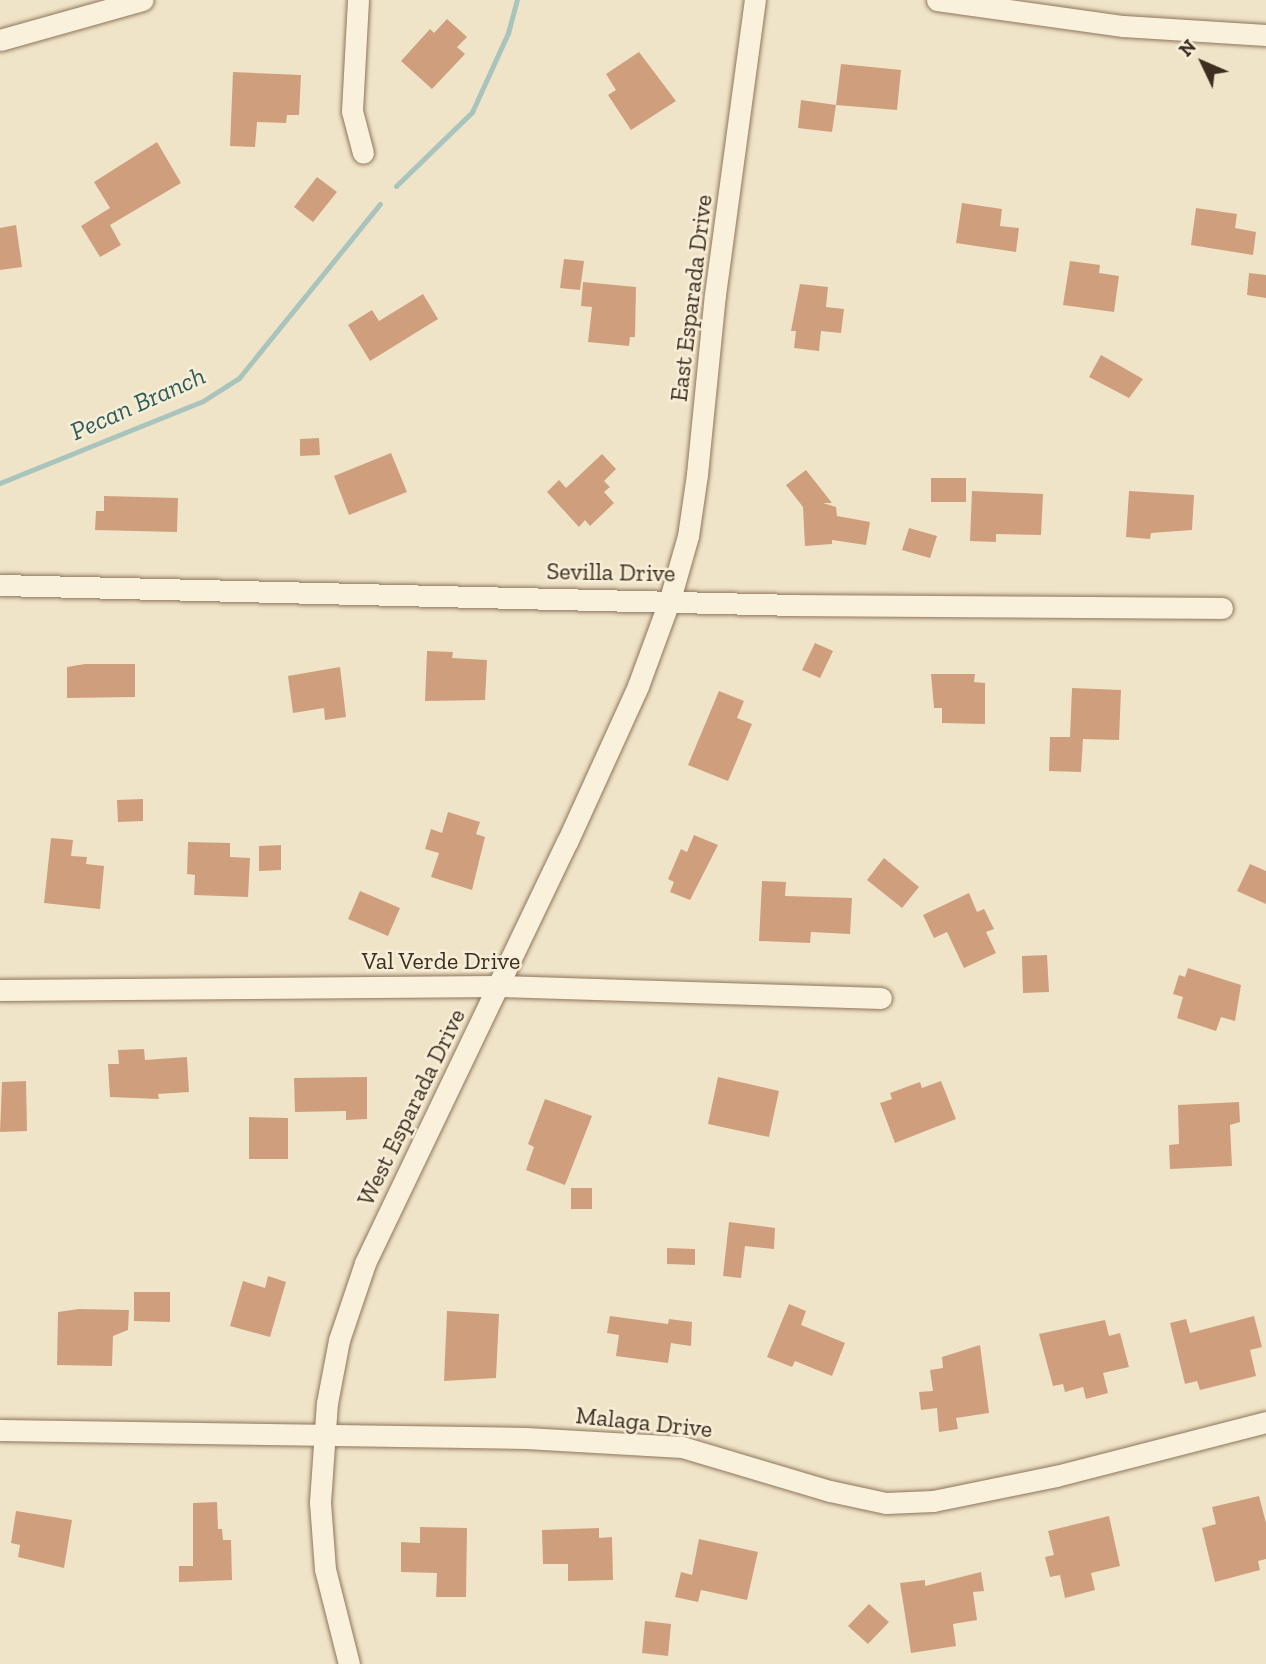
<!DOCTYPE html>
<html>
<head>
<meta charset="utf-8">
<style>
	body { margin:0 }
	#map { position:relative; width:1266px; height:1664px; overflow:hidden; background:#f0e4c8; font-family:"Zilla Slab",serif }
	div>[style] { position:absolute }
	.stream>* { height:5px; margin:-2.5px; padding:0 2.5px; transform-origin:2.5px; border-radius:2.5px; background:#a9c4bc }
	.building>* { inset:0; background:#cf9f7d }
	.roads { filter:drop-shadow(0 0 2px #8d765c) drop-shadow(0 0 2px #8d765c) }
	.minor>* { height:21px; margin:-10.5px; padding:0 10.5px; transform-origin:10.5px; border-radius:10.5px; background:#faf1dc }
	span { translate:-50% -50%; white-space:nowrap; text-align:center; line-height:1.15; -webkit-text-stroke:5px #f7eed8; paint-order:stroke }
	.street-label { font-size:24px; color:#3d2e20 }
	.water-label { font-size:26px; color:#2f5d5a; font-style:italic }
	.north { position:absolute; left:1168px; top:28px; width:70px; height:70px; -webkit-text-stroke:5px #f7eed8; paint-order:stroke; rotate:314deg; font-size:19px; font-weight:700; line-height:28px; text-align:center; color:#3d2e20 }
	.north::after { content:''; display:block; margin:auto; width:24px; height:32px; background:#3d2e20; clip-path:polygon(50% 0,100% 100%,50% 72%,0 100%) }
</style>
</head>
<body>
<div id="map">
	<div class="stream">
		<i style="left:396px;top:186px;width:106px;rotate:-44.2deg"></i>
		<i style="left:472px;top:112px;width:87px;rotate:-65.5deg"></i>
		<i style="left:508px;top:33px;width:34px;rotate:-75deg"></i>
		<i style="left:0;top:483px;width:219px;rotate:-22deg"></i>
		<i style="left:203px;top:401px;width:43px;rotate:-32.6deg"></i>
		<i style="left:239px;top:378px;width:224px;rotate:-51deg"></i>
	</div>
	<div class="building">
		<i style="clip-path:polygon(447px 19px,467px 37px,457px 47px,465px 54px,432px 89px,401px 61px,430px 29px,434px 33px)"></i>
		<i style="clip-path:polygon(639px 52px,676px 101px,631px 130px,608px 95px,616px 90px,606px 74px)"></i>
		<i style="clip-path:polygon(841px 64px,901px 70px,897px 110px,836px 105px)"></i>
		<i style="clip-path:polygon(233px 72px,301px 75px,299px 115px,287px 115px,286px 123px,257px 122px,255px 147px,230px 146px)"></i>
		<i style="clip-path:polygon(801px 100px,836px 105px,832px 132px,798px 128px)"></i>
		<i style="clip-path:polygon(157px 142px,181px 183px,110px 225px,121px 245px,100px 257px,81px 226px,110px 208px,94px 182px)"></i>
		<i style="clip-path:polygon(317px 177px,337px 192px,313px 222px,294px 207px)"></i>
		<i style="clip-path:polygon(962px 203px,1002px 209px,1000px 226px,1019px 228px,1016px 252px,956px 243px)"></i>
		<i style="clip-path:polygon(1196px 208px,1237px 214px,1235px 228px,1256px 232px,1253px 255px,1191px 245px)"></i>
		<i style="clip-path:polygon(16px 225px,22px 267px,0 270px,0 228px)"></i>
		<i style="clip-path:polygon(564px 259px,584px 261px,580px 290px,560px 288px)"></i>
		<i style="clip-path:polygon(1070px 261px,1100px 265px,1099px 273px,1119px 276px,1114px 312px,1063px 305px)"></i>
		<i style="clip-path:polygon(1249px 273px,1266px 275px,1266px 298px,1247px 295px)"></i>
		<i style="clip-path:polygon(583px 282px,636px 287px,635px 337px,630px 337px,629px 346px,588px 342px,592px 307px,581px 306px)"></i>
		<i style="clip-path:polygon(800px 284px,828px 287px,826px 307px,844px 309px,841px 333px,821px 331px,819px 351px,794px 348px,796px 331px,791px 331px)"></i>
		<i style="clip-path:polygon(423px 294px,438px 319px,370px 361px,348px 325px,372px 310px,379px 321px)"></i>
		<i style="clip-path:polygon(1101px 355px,1143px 379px,1129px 398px,1089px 377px)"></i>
		<i style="clip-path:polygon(319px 438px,320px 455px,300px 456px,300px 439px)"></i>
		<i style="clip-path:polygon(391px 453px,407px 492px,349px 515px,334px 476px)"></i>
		<i style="clip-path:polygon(602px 454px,616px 469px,604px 481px,610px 487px,604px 492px,614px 503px,590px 526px,585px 520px,579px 527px,547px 492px,559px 480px,566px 488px)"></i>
		<i style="clip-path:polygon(806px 470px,832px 503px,823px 503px,836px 507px,837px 516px,870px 522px,866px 545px,832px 540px,832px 544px,805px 546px,803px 507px,786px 485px)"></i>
		<i style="clip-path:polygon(931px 478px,966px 478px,966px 502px,931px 502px)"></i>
		<i style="clip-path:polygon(972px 491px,1043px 494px,1041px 535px,996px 534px,996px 542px,970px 541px)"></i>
		<i style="clip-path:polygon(1129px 491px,1194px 495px,1192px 530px,1151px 533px,1150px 539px,1126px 537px)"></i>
		<i style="clip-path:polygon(104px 496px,178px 498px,177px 532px,95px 530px,96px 511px,104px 511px)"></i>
		<i style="clip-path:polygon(909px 528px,937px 536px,930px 558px,902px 550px)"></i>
		<i style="clip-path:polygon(815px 643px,833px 651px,820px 678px,802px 670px)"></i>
		<i style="clip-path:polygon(427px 651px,453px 652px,452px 658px,487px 660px,485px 700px,425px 701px)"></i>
		<i style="clip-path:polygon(85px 664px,135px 664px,135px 697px,67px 698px,67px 667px)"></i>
		<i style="clip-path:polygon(340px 667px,346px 717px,325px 720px,324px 708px,293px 713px,288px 676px)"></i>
		<i style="clip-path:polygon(931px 674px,975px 674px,974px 682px,985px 683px,985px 724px,942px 723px,942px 708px,934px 708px)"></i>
		<i style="clip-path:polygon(1072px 688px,1121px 690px,1119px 740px,1083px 739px,1081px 772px,1049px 771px,1050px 737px,1070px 737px)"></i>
		<i style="clip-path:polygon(719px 691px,744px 701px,737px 718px,752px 724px,728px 781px,688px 765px)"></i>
		<i style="clip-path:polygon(143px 799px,143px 821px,118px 822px,117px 800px)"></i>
		<i style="clip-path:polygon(448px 812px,480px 822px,476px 834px,485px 837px,472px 890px,431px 877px,439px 853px,425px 849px,431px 829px,442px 833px)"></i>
		<i style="clip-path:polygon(694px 835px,718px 845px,690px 900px,670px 892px,674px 882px,668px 879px,681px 849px,687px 852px)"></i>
		<i style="clip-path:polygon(51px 838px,73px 840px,71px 856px,87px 857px,86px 864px,104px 866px,100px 909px,44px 903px)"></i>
		<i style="clip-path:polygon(188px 842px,230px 843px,230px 857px,250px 858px,248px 897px,194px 895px,195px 875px,187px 874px)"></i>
		<i style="clip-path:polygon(281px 845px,281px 870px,259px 871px,259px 846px)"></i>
		<i style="clip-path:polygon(884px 858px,919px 887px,902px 908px,867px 880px)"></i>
		<i style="clip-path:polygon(1250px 864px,1266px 871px,1266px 904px,1237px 891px)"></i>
		<i style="clip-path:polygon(762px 881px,786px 882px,785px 896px,852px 898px,850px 934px,811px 932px,810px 943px,759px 941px)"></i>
		<i style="clip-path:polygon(360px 891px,400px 908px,388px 936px,348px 919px)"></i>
		<i style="clip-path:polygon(969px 893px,977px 912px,984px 909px,994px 929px,986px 932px,996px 953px,964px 968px,947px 932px,934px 938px,923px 915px)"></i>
		<i style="clip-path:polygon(1047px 955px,1049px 992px,1023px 993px,1022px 956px)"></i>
		<i style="clip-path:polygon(1188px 968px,1241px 985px,1235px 1021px,1221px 1017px,1216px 1031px,1177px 1018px,1183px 997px,1173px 994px,1179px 975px,1185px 977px)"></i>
		<i style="clip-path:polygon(144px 1049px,145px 1060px,187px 1057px,189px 1092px,158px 1094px,159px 1099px,110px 1097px,108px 1064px,119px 1064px,118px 1050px)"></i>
		<i style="clip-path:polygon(367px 1077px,367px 1119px,346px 1120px,346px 1111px,295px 1112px,294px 1078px)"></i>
		<i style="clip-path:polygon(718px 1077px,779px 1091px,769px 1137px,708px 1124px)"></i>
		<i style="clip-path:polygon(26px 1081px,27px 1131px,0 1132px,2px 1082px)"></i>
		<i style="clip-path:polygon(941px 1081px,956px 1119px,895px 1143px,880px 1103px,892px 1099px,890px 1093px,920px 1082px,922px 1088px)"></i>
		<i style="clip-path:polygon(545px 1099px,592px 1116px,565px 1185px,526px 1170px,534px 1147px,528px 1144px)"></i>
		<i style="clip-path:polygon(1239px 1102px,1240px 1122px,1230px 1125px,1232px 1166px,1170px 1169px,1169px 1145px,1179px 1144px,1178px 1105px)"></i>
		<i style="clip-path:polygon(249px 1117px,288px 1118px,288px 1159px,249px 1159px)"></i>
		<i style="clip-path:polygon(571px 1188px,592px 1188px,592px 1209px,571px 1209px)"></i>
		<i style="clip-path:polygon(729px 1222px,775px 1228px,774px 1249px,745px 1246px,741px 1278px,723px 1276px)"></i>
		<i style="clip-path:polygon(667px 1248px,695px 1249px,695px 1265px,667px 1264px)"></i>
		<i style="clip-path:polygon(268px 1276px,286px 1282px,270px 1337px,230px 1326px,243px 1281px,265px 1288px)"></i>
		<i style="clip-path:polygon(134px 1292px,170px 1292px,170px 1322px,134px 1321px)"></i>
		<i style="clip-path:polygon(789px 1304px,806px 1311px,801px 1325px,845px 1343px,832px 1376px,795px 1361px,792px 1367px,767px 1357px)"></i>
		<i style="clip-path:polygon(79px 1309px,129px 1310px,128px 1330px,113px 1336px,112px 1366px,57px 1365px,58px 1312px)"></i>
		<i style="clip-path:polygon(447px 1311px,499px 1314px,496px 1378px,444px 1381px)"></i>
		<i style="clip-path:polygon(610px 1316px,668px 1324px,669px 1319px,692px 1322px,691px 1346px,671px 1343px,668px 1363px,616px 1356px,619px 1335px,607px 1333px)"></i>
		<i style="clip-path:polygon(1254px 1316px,1262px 1347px,1250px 1350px,1256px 1376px,1200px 1390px,1197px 1381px,1185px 1384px,1170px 1323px,1186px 1319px,1190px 1333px)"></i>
		<i style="clip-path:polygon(1105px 1320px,1109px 1336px,1120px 1333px,1129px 1367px,1103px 1373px,1108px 1393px,1086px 1399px,1083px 1387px,1065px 1392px,1063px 1384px,1053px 1386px,1039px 1334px)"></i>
		<i style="clip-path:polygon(980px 1345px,989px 1413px,956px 1418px,958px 1429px,939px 1432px,937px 1408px,921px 1410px,919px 1392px,933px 1391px,930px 1370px,943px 1368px,942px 1357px)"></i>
		<i style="clip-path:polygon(1259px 1496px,1266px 1523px,1266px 1559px,1258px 1561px,1260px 1570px,1215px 1582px,1202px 1528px,1216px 1524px,1212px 1507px)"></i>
		<i style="clip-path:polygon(217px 1502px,218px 1529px,222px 1529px,223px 1540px,231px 1540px,232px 1580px,179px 1582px,179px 1566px,193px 1566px,193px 1503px)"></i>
		<i style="clip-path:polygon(16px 1511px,72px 1520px,64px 1568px,18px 1557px,20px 1545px,11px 1543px)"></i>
		<i style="clip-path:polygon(1109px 1516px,1120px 1566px,1091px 1573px,1095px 1590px,1065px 1598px,1060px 1575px,1050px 1577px,1045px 1557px,1054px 1555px,1048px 1531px)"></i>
		<i style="clip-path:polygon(420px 1527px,467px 1528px,466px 1597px,436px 1597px,437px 1573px,401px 1572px,401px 1542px,420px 1543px)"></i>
		<i style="clip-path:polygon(599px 1528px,599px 1538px,612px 1537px,613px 1580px,568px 1581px,568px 1564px,543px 1564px,542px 1530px)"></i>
		<i style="clip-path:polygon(699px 1539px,758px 1552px,747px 1600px,701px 1590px,698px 1602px,675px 1597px,681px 1572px,692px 1575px)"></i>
		<i style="clip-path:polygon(981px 1572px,984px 1591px,973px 1592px,977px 1620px,953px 1624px,956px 1646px,911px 1653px,900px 1583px,925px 1580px,925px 1586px)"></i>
		<i style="clip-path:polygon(869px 1604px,889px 1622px,868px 1644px,848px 1626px)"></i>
		<i style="clip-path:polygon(645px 1621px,671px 1624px,668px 1656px,642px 1653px)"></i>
	</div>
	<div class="roads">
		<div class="minor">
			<i style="left:358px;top:0;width:111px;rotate:93.1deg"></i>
			<i style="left:352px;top:111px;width:43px;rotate:75.3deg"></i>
			<i style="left:937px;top:0;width:188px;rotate:8deg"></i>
			<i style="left:1123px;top:26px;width:143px;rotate:3.6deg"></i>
			<i style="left:0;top:40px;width:148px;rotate:-15.7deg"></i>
			<i style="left:0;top:585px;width:796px;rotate:1.44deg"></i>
			<i style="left:796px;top:605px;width:426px;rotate:0.4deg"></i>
			<i style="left:0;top:990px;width:500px;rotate:-0.46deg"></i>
			<i style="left:500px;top:986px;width:381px;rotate:1.8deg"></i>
			<i style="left:0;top:1430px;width:526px;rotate:0.87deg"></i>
			<i style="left:526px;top:1438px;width:156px;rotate:3.3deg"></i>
			<i style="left:682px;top:1447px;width:154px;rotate:16.6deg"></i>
			<i style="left:830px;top:1491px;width:57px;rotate:12.1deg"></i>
			<i style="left:886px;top:1503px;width:47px;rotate:-2.4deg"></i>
			<i style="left:933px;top:1501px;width:126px;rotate:-11.5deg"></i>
			<i style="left:1056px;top:1476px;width:217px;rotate:-14.4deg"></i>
			<i style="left:349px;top:1664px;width:98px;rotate:-104.2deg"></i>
			<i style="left:325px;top:1569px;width:67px;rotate:-94.3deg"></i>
			<i style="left:320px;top:1502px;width:99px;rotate:-86deg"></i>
			<i style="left:327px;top:1403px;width:64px;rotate:-79.2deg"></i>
			<i style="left:339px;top:1340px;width:81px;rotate:-71.3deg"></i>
			<i style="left:365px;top:1263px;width:467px;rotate:-64.4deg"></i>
			<i style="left:567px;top:842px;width:171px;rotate:-65.5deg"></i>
			<i style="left:638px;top:686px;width:93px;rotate:-69.8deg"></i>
			<i style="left:670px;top:599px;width:66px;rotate:-74.1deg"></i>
			<i style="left:688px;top:536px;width:63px;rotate:-81.7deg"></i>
			<i style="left:697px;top:474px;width:180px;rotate:-84.3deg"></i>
			<i style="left:715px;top:295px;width:298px;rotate:-82.3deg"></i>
		</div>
	</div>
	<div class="street-label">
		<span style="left:691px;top:298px;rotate:-83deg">East Esparada Drive</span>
		<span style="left:611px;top:572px;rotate:1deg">Sevilla Drive</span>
		<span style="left:441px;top:961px">Val Verde Drive</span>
		<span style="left:411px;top:1107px;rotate:-64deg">West Esparada Drive</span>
		<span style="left:644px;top:1422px;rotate:6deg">Malaga Drive</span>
	</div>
	<div class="water-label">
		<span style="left:138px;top:404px;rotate:-24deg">Pecan Branch</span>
	</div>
	<div class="north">N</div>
</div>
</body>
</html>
